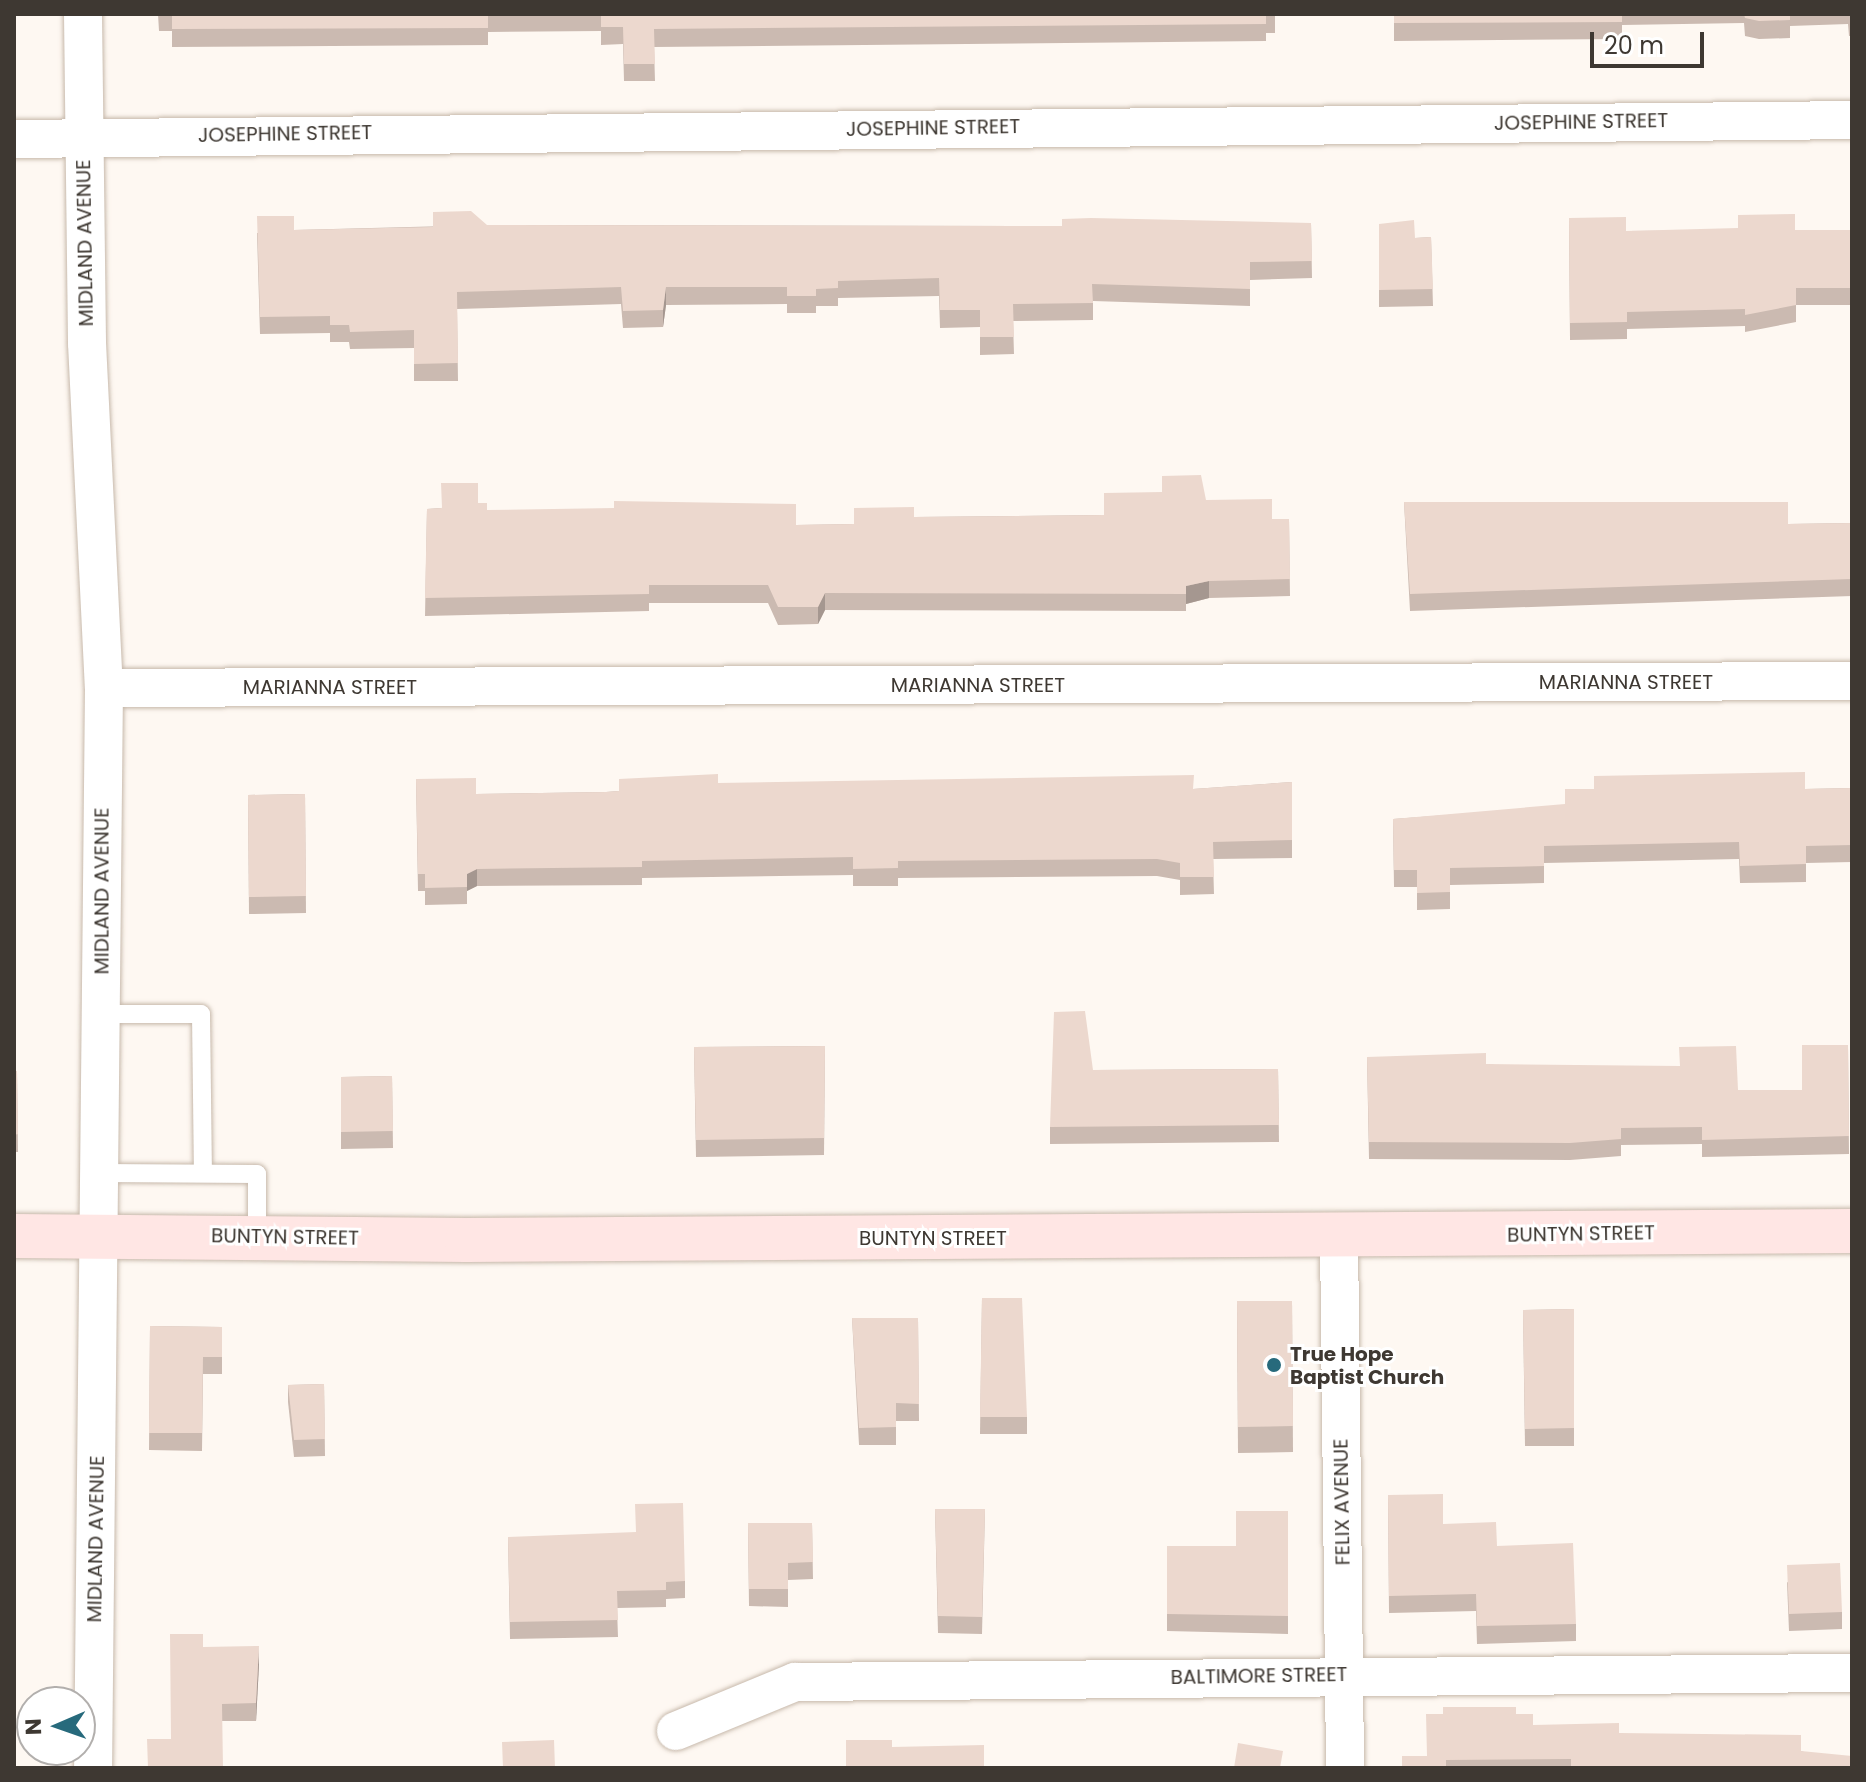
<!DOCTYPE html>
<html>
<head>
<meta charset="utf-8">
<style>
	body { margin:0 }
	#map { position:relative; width:1866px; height:1782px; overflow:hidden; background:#fef8f2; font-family:Poppins,sans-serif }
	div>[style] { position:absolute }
	.roads { filter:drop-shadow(0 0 2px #c7b9ab) drop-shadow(0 0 2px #c7b9ab) }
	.lane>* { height:18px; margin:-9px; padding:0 9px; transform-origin:9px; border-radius:9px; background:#fff }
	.street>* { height:38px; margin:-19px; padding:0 19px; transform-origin:19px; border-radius:19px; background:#fff }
	.secondary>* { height:44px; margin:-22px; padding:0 22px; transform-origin:22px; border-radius:22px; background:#ffe6e4 }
	.wall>* { inset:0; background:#cbbab1 }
	.shaded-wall>* { inset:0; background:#a59790 }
	.building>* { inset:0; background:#ecd8ce }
	.dots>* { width:22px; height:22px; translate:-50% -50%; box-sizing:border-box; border:4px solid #fff; border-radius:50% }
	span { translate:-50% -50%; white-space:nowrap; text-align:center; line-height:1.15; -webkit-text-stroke:6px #fff; paint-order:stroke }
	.street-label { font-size:20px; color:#3e3832 }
	.poi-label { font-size:20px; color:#3e3832; font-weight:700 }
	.left { translate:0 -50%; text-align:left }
	.frame { position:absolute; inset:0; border:16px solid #3e3832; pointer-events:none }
	.north { position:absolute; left:16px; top:1686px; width:80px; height:80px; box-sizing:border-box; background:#fff; border:2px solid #b2afad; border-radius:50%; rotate:268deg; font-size:22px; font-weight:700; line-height:32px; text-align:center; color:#3e3832 }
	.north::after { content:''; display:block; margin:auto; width:28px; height:36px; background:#276a7c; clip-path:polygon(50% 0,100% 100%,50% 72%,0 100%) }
	.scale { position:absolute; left:1590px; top:32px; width:114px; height:36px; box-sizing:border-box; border:4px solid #3e3832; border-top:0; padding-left:10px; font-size:24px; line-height:28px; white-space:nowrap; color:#3e3832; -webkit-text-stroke:6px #fff; paint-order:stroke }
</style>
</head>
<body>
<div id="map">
	<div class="roads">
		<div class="lane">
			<i style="left:101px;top:1014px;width:100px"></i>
			<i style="left:201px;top:1014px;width:159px;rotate:89.3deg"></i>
			<i style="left:100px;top:1173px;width:157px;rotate:0.4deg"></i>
			<i style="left:257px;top:1174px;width:63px;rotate:90deg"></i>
		</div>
		<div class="street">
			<i style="left:83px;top:14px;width:329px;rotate:89.3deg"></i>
			<i style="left:87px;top:343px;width:345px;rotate:87.2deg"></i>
			<i style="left:104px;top:688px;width:1080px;rotate:90.58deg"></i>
			<i style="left:14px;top:139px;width:1838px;rotate:-0.59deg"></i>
			<i style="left:104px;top:688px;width:1748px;rotate:-0.23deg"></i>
			<i style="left:1339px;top:1236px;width:532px;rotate:89.35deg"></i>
			<i style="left:676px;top:1731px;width:129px;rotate:-22.4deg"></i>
			<i style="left:795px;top:1682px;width:1057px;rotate:-0.49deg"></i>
		</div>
		<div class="secondary">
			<i style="left:14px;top:1236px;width:453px;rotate:0.5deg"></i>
			<i style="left:467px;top:1240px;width:1385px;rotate:-0.37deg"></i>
		</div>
	</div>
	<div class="wall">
		<i style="clip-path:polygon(158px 14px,1275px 14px,1275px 33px,1266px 33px,1266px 41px,654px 47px,655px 81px,624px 81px,623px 44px,601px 45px,601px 31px,488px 32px,488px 45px,172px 47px,172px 31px,159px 31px)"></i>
		<i style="clip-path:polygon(1394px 14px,1852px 14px,1852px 36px,1849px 36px,1848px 24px,1790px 26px,1790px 38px,1759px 39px,1745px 36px,1744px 23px,1622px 25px,1622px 39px,1394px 41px)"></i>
		<i style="clip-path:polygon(1569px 218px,1626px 231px,1852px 230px,1852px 305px,1796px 305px,1796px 322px,1745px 332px,1745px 326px,1627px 329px,1627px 339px,1570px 340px)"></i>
		<i style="clip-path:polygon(1311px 223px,1312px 278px,1250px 280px,1250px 306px,1093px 301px,1093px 320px,1013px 321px,1014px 354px,980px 355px,980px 327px,940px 328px,939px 296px,838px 298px,838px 306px,816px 306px,816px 313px,787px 313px,787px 304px,666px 305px,663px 327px,623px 328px,621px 304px,457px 309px,458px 381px,414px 381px,414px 348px,350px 349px,349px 342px,330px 342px,330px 333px,260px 334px,257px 233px,294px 230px,487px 225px,1062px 226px)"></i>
		<i style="clip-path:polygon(1379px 224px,1415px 238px,1431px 237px,1433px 306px,1379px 307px)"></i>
		<i style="clip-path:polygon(1206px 500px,1272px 519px,1289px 519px,1290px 596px,1209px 598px,1186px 604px,1186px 611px,825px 610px,818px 624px,778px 625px,768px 603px,649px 603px,649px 611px,425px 616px,427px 509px,441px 508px,478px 503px,487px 510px,796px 525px,854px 524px,914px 517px,1104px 515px)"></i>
		<i style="clip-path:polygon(1404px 502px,1788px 524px,1852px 523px,1852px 596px,1410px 611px)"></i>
		<i style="clip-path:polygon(416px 779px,476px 794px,606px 792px,718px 783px,1193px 789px,1292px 782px,1292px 858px,1213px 859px,1214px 894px,1180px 895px,1180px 880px,1157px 876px,898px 878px,898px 886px,853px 886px,853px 875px,642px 878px,642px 885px,477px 886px,467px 891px,467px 904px,425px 905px,425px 891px,418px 891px)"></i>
		<i style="clip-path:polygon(1852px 788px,1852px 862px,1806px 863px,1806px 882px,1740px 883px,1739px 859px,1544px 863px,1544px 883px,1450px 885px,1450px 909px,1417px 910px,1417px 887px,1394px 887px,1393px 819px,1805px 789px)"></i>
		<i style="clip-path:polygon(305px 794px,306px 913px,249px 914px,248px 795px)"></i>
		<i style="clip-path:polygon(1848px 1045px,1849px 1154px,1702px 1157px,1702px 1144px,1621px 1145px,1621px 1156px,1570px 1160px,1369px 1159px,1367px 1057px,1486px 1064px,1738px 1090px,1802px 1090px)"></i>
		<i style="clip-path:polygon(825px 1046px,824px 1155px,696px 1157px,694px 1047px)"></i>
		<i style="clip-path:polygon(1278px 1069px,1279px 1142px,1050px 1144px,1050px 1127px,1093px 1070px)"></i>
		<i style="clip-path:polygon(14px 1071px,17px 1071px,18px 1152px,14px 1152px)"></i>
		<i style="clip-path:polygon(392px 1076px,393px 1148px,341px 1149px,341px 1077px)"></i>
		<i style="clip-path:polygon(982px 1298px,1027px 1417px,1027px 1434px,980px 1434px)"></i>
		<i style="clip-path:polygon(1237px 1301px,1292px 1301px,1293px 1452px,1238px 1453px)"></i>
		<i style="clip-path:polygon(1574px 1309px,1574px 1446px,1525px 1446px,1523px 1310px)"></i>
		<i style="clip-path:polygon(852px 1318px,918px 1318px,919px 1421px,896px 1421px,896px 1445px,859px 1445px)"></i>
		<i style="clip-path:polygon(150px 1326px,222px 1327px,222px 1374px,203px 1374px,202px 1451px,149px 1450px)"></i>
		<i style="clip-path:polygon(324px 1384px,325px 1456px,294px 1457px,288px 1402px,288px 1385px)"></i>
		<i style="clip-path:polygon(1388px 1495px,1443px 1524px,1497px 1546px,1576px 1624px,1576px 1641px,1477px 1644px,1476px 1611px,1389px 1613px)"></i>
		<i style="clip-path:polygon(935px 1509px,985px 1509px,982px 1634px,938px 1633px)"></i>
		<i style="clip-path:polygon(1288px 1511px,1288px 1634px,1167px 1631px,1167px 1546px,1236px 1546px)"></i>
		<i style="clip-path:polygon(748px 1523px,812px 1523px,813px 1579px,788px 1580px,788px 1607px,749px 1606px)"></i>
		<i style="clip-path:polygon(508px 1537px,685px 1581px,685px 1598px,666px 1599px,666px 1607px,617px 1608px,618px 1637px,510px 1639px)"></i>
		<i style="clip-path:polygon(1787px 1582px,1842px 1612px,1842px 1629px,1789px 1631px)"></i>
		<i style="clip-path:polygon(203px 1647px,259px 1664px,256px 1721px,222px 1721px)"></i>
		<i style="clip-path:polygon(1516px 1714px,1533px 1725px,1801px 1751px,1852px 1768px,1402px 1768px)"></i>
	</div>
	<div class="shaded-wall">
		<i style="clip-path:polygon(666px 287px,666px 305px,663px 327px,663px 310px)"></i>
		<i style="clip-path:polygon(1209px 581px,1209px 598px,1186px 604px,1186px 586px)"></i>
		<i style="clip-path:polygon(825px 593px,825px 610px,818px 624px,818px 607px)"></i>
		<i style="clip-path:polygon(477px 869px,477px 886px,467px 891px,467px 874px)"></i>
		<i style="clip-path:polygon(259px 1646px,259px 1664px,256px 1721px,256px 1703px)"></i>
	</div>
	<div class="building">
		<i style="clip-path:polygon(159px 14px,564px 14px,488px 15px,488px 28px,172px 29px,172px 14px)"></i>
		<i style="clip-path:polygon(601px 14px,1275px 14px,1275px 16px,1266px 16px,1266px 24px,654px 29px,655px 64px,624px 64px,623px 27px,601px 27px)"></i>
		<i style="clip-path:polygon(1394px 14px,1622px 14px,1622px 22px,1394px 23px)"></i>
		<i style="clip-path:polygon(1744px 14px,1790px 14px,1790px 20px,1759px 21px,1745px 18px)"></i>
		<i style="clip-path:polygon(471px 211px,487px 225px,1062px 226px,1062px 219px,1091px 218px,1311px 223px,1312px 261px,1250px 262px,1250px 289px,1092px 284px,1093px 303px,1013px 304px,1014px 337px,980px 337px,980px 310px,940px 310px,939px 278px,838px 281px,838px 288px,816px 289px,816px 296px,787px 296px,787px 287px,666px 287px,663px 310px,623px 311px,621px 287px,457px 292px,458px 363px,414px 364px,414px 330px,350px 332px,349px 325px,330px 325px,330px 316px,260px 317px,257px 216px,294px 216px,294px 230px,433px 227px,433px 212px)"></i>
		<i style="clip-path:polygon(1795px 214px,1795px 230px,1852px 230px,1852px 288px,1796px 288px,1796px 305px,1745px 315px,1745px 309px,1627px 312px,1627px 322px,1570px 323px,1569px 218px,1626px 217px,1626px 231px,1738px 228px,1738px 215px)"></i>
		<i style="clip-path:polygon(1414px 220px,1415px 238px,1431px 237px,1433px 289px,1379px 290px,1379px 224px)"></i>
		<i style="clip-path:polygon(1201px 475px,1206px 500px,1272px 499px,1272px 519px,1289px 519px,1290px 579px,1209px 581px,1186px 586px,1186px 594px,825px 593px,818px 607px,778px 607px,768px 585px,649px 585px,649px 594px,425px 598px,427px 509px,442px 508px,441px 483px,478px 483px,478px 503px,487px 503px,487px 510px,614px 508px,614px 501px,796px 504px,796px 525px,854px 524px,854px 508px,914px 507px,914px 517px,1104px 515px,1104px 493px,1162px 492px,1162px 476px)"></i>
		<i style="clip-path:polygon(1404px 502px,1788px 502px,1788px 524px,1852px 523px,1852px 579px,1410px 594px)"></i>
		<i style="clip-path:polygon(1805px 772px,1805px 789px,1852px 788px,1852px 845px,1806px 846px,1806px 864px,1740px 866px,1739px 842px,1544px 846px,1544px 866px,1450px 868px,1450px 892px,1417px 893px,1417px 870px,1394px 870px,1393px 819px,1565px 804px,1565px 789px,1594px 789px,1594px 776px)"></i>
		<i style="clip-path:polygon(718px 774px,718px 783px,1194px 775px,1193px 789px,1292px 782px,1292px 840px,1213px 842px,1214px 877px,1180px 877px,1180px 863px,1157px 859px,898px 861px,898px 868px,853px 869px,853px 857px,642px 861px,642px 867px,477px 869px,467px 874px,467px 887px,425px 888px,425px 874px,418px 874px,416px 779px,476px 778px,476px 794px,606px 792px,619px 791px,619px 779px)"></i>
		<i style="clip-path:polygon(305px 794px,306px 896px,249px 897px,248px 795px)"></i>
		<i style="clip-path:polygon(1085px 1011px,1093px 1070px,1278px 1069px,1279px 1125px,1050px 1127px,1054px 1012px)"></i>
		<i style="clip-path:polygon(1802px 1045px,1848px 1045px,1849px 1136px,1702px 1140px,1702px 1127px,1621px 1128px,1621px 1139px,1570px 1143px,1369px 1142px,1367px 1057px,1486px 1053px,1486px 1064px,1680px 1066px,1679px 1047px,1736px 1046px,1738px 1090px,1802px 1090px)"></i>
		<i style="clip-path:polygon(825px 1046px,824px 1138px,696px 1140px,694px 1047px)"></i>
		<i style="clip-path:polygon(14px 1071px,17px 1071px,18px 1134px,14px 1135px)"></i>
		<i style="clip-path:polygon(392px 1076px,393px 1131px,341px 1132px,341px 1077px)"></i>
		<i style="clip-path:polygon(982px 1298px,1022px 1298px,1027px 1417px,980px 1417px)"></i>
		<i style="clip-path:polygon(1237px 1301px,1292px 1301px,1293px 1426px,1238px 1427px)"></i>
		<i style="clip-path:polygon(1574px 1309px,1574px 1428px,1525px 1429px,1523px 1310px)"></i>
		<i style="clip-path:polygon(852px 1318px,918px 1318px,919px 1404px,896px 1403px,896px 1427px,859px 1428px)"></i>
		<i style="clip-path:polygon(150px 1326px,222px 1327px,222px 1357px,203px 1357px,202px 1433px,149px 1433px)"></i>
		<i style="clip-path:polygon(324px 1384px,325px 1439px,294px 1440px,288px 1385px)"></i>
		<i style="clip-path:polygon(1443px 1494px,1443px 1524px,1496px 1522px,1497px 1546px,1573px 1543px,1576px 1624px,1477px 1626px,1476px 1594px,1389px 1596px,1388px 1495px)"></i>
		<i style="clip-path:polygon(683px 1503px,685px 1581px,666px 1582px,666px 1590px,617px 1591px,618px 1620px,510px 1622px,508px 1537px,636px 1532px,635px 1504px)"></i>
		<i style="clip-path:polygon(935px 1509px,985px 1509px,982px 1617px,938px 1616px)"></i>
		<i style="clip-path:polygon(1236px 1511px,1288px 1511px,1288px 1616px,1167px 1614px,1167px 1546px,1236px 1546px)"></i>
		<i style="clip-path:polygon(748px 1523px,812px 1523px,813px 1562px,788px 1563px,788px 1589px,749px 1589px)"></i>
		<i style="clip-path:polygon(1840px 1563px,1842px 1612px,1789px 1614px,1787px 1565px)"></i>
		<i style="clip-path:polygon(170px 1634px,203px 1634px,203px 1647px,259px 1646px,256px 1703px,222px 1704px,223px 1768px,148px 1768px,147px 1739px,171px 1739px)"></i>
		<i style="clip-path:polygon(1443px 1707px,1516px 1707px,1516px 1714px,1533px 1714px,1533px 1725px,1619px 1723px,1619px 1733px,1801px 1735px,1801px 1751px,1852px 1756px,1852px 1768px,1571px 1768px,1571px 1759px,1446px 1760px,1446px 1768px,1402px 1768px,1402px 1756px,1427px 1756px,1426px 1714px,1443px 1714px)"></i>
		<i style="clip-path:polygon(554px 1740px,555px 1768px,503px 1768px,502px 1742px)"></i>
		<i style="clip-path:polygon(846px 1740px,892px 1740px,892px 1747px,984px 1745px,984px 1768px,846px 1768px)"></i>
		<i style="clip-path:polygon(1238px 1743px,1283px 1751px,1280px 1768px,1234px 1768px)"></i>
	</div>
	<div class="dots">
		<i style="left:1274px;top:1365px;background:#276a7c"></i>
	</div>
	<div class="street-label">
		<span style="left:1581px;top:122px;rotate:-1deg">JOSEPHINE STREET</span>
		<span style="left:933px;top:128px;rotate:-1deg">JOSEPHINE STREET</span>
		<span style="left:285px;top:134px;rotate:-1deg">JOSEPHINE STREET</span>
		<span style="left:85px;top:243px;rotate:-91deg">MIDLAND AVENUE</span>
		<span style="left:1626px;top:682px">MARIANNA STREET</span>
		<span style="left:978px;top:685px">MARIANNA STREET</span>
		<span style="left:330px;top:687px">MARIANNA STREET</span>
		<span style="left:102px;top:891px;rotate:-90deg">MIDLAND AVENUE</span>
		<span style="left:1581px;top:1234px;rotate:-1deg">BUNTYN STREET</span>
		<span style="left:285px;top:1237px;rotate:1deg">BUNTYN STREET</span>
		<span style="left:933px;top:1238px">BUNTYN STREET</span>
		<span style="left:1342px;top:1502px;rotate:-91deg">FELIX AVENUE</span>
		<span style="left:96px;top:1539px;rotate:-89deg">MIDLAND AVENUE</span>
		<span style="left:1259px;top:1676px;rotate:-1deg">BALTIMORE STREET</span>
	</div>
	<div class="poi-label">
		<span class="left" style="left:1290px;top:1366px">True Hope<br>Baptist Church</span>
	</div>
	<div class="frame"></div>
	<div class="north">N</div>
	<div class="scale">20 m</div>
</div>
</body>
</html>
